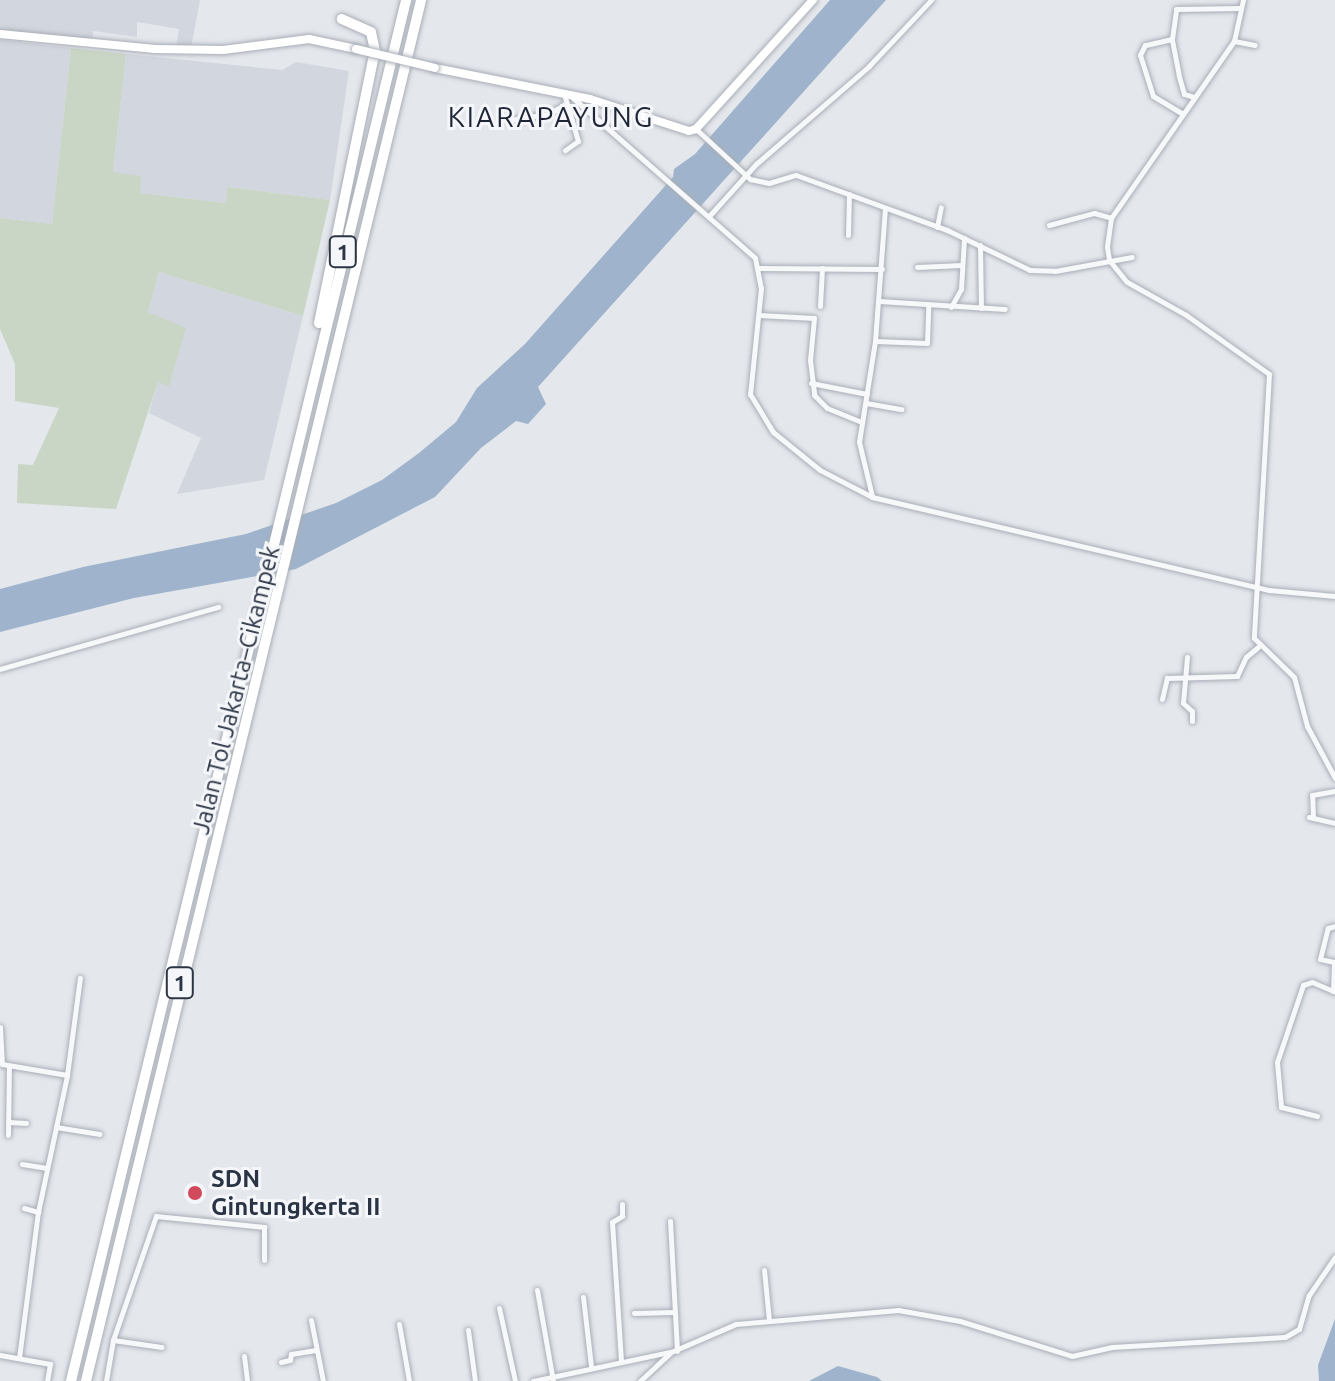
<!DOCTYPE html>
<html>
<head>
<meta charset="utf-8">
<style>
	body { margin:0 }
	#map { position:relative; width:1335px; height:1381px; overflow:hidden; background:#e4e7ec; font-family:Ubuntu,sans-serif }
	div>[style] { position:absolute }
	.built>* { inset:0; background:#d2d6de }
	.green>* { inset:0; background:#c9d6c5 }
	.water>* { inset:0; background:#9fb4cc }
	.roads { filter:drop-shadow(0 0 2px #a9aeb7) drop-shadow(0 0 2px #a9aeb7) }
	.street>* { height:5px; margin:-2.5px; padding:0 2.5px; transform-origin:2.5px; border-radius:2.5px; background:#f7f8fa }
	.secondary>* { height:8px; margin:-4px; padding:0 4px; transform-origin:4px; border-radius:4px; background:#fff }
	.highway>* { height:10px; margin:-5px; padding:0 5px; transform-origin:5px; border-radius:5px; background:#fff }
	.bridges { filter:drop-shadow(0 0 2px #a9aeb7) drop-shadow(0 0 2px #a9aeb7) }
	.secondary-bridge>* { height:8px; margin:-4px; padding:0 4px; transform-origin:4px; border-radius:4px; background:#fff }
	.dots>* { width:22px; height:22px; translate:-50% -50%; box-sizing:border-box; border:4px solid #f4f6f9; border-radius:50% }
	span { translate:-50% -50%; white-space:nowrap; text-align:center; line-height:1.15; -webkit-text-stroke:6px #f4f6f9; paint-order:stroke }
	.shield-label span { padding:2px 6px; background:#f4f6f9; border:2px solid; border-radius:6px; -webkit-text-stroke-width:0 }
	.shield-label { font-size:22px; color:#2b3445; font-weight:700 }
	.street-label { font-size:24px; color:#2b3445 }
	.poi-label { font-size:24px; color:#2b3445; font-weight:700 }
	.left { translate:0 -50%; text-align:left }
	.quarter-label { font-size:28px; color:#1d2536; letter-spacing:2px }
</style>
</head>
<body>
<div id="map">
	<div class="built">
		<i style="clip-path:polygon(0 0,200px 0,191px 48px,176px 47px,179px 29px,137px 22px,137px 37px,93px 31px,92px 40px,0 30px)"></i>
		<i style="clip-path:polygon(0 40px,71px 48px,52px 224px,0 218px)"></i>
		<i style="clip-path:polygon(126px 54px,282px 70px,296px 62px,349px 71px,330px 200px,229px 187px,226px 203px,139px 193px,141px 176px,113px 173px)"></i>
		<i style="clip-path:polygon(159px 272px,303px 316px,264px 480px,177px 494px,201px 438px,149px 413px,158px 381px,169px 385px,148px 312px)"></i>
	</div>
	<div class="green">
		<i style="clip-path:polygon(71px 48px,126px 54px,113px 172px,141px 176px,140px 193px,226px 203px,228px 187px,330px 200px,303px 316px,159px 272px,148px 312px,186px 328px,169px 386px,158px 382px,116px 509px,17px 503px,18px 464px,33px 465px,59px 408px,15px 401px,15px 364px,0 329px,0 218px,52px 224px)"></i>
	</div>
	<div class="water">
		<i style="clip-path:polygon(830px 0,886px 0,538px 387px,546px 404px,528px 424px,516px 421px,481px 448px,435px 497px,296px 569px,134px 598px,0 632px,0 589px,83px 567px,246px 534px,336px 503px,382px 480px,419px 453px,456px 422px,477px 388px,525px 344px,673px 177px,674px 169px,695px 154px)"></i>
		<i style="clip-path:polygon(1335px 1319px,1335px 1381px,1319px 1381px,1318px 1365px)"></i>
		<i style="clip-path:polygon(838px 1366px,877px 1377px,882px 1381px,809px 1381px)"></i>
	</div>
	<div class="roads">
		<div class="street">
			<i style="left:1243px;top:0;width:42px;rotate:102.4deg"></i>
			<i style="left:1234px;top:41px;width:216px;rotate:124.8deg"></i>
			<i style="left:1111px;top:218px;width:29px;rotate:98deg"></i>
			<i style="left:1107px;top:247px;width:13px;rotate:81deg"></i>
			<i style="left:1109px;top:260px;width:28px;rotate:51deg"></i>
			<i style="left:1127px;top:282px;width:68px;rotate:29.2deg"></i>
			<i style="left:1186px;top:315px;width:102px;rotate:35.4deg"></i>
			<i style="left:1269px;top:374px;width:264px;rotate:93.3deg"></i>
			<i style="left:1254px;top:638px;width:56px;rotate:44.3deg"></i>
			<i style="left:1294px;top:677px;width:51px;rotate:75.1deg"></i>
			<i style="left:1307px;top:726px;width:59px;rotate:61.7deg"></i>
			<i style="left:1172px;top:39px;width:28px;rotate:167deg"></i>
			<i style="left:1145px;top:45px;width:11px;rotate:117deg"></i>
			<i style="left:1140px;top:55px;width:43px;rotate:72.4deg"></i>
			<i style="left:1153px;top:96px;width:33px;rotate:31deg"></i>
			<i style="left:1234px;top:41px;width:21px;rotate:11deg"></i>
			<i style="left:564px;top:94px;width:49px;rotate:73.4deg"></i>
			<i style="left:578px;top:141px;width:16px;rotate:145deg"></i>
			<i style="left:1194px;top:97px;width:10px;rotate:-163deg"></i>
			<i style="left:1184px;top:94px;width:19px;rotate:-106deg"></i>
			<i style="left:1179px;top:76px;width:38px;rotate:-101deg"></i>
			<i style="left:1172px;top:39px;width:30px;rotate:-82deg"></i>
			<i style="left:1176px;top:9px;width:65px;rotate:-0.9deg"></i>
			<i style="left:573px;top:98px;width:242px;rotate:41.3deg"></i>
			<i style="left:755px;top:258px;width:31px;rotate:79deg"></i>
			<i style="left:761px;top:288px;width:107px;rotate:95.9deg"></i>
			<i style="left:750px;top:394px;width:44px;rotate:58.8deg"></i>
			<i style="left:773px;top:432px;width:60px;rotate:39deg"></i>
			<i style="left:820px;top:470px;width:59px;rotate:27.4deg"></i>
			<i style="left:872px;top:497px;width:408px;rotate:13.2deg"></i>
			<i style="left:1269px;top:590px;width:66px;rotate:5.2deg"></i>
			<i style="left:510px;top:120px;width:38px;rotate:-9deg"></i>
			<i style="left:548px;top:114px;width:18px;rotate:-29deg"></i>
			<i style="left:696px;top:129px;width:74px;rotate:42.8deg"></i>
			<i style="left:750px;top:179px;width:19px;rotate:12deg"></i>
			<i style="left:769px;top:183px;width:28px;rotate:-17deg"></i>
			<i style="left:796px;top:175px;width:161px;rotate:20deg"></i>
			<i style="left:947px;top:230px;width:92px;rotate:25.7deg"></i>
			<i style="left:1030px;top:270px;width:25px;rotate:2deg"></i>
			<i style="left:1055px;top:271px;width:78px;rotate:-10.3deg"></i>
			<i style="left:710px;top:215px;width:69px;rotate:-48deg"></i>
			<i style="left:756px;top:164px;width:150px;rotate:-40.9deg"></i>
			<i style="left:869px;top:66px;width:91px;rotate:-46.8deg"></i>
			<i style="left:1049px;top:225px;width:47px;rotate:-14.9deg"></i>
			<i style="left:1094px;top:213px;width:18px;rotate:16deg"></i>
			<i style="left:937px;top:227px;width:20px;rotate:-79deg"></i>
			<i style="left:848px;top:235px;width:41px;rotate:-88.6deg"></i>
			<i style="left:980px;top:245px;width:63px;rotate:89.1deg"></i>
			<i style="left:917px;top:267px;width:45px;rotate:-2.5deg"></i>
			<i style="left:759px;top:268px;width:123px;rotate:0.5deg"></i>
			<i style="left:879px;top:301px;width:126px;rotate:3.6deg"></i>
			<i style="left:820px;top:306px;width:38px;rotate:-87deg"></i>
			<i style="left:951px;top:307px;width:21px;rotate:-61deg"></i>
			<i style="left:961px;top:289px;width:51px;rotate:-86.6deg"></i>
			<i style="left:759px;top:315px;width:55px;rotate:3.1deg"></i>
			<i style="left:814px;top:318px;width:42px;rotate:95.4deg"></i>
			<i style="left:810px;top:360px;width:35px;rotate:83deg"></i>
			<i style="left:814px;top:395px;width:18px;rotate:45deg"></i>
			<i style="left:827px;top:408px;width:38px;rotate:22deg"></i>
			<i style="left:875px;top:341px;width:52px;rotate:2.2deg"></i>
			<i style="left:927px;top:343px;width:38px;rotate:-88deg"></i>
			<i style="left:811px;top:383px;width:57px;rotate:11.1deg"></i>
			<i style="left:866px;top:403px;width:36px;rotate:10deg"></i>
			<i style="left:872px;top:496px;width:56px;rotate:-103.5deg"></i>
			<i style="left:859px;top:442px;width:102px;rotate:-81deg"></i>
			<i style="left:875px;top:341px;width:133px;rotate:-85.7deg"></i>
			<i style="left:1187px;top:657px;width:46px;rotate:95deg"></i>
			<i style="left:1183px;top:703px;width:12px;rotate:42deg"></i>
			<i style="left:1192px;top:711px;width:10px;rotate:90deg"></i>
			<i style="left:0;top:669px;width:227px;rotate:-15.9deg"></i>
			<i style="left:1162px;top:699px;width:22px;rotate:-77deg"></i>
			<i style="left:1167px;top:678px;width:70px;rotate:-1.6deg"></i>
			<i style="left:1237px;top:676px;width:21px;rotate:-65deg"></i>
			<i style="left:1246px;top:657px;width:16px;rotate:-40deg"></i>
			<i style="left:1309px;top:817px;width:27px;rotate:13deg"></i>
			<i style="left:1313px;top:818px;width:23px;rotate:-92deg"></i>
			<i style="left:1312px;top:795px;width:23px;rotate:-10deg"></i>
			<i style="left:1333px;top:991px;width:29px;rotate:-88deg"></i>
			<i style="left:1334px;top:962px;width:14px;rotate:-168deg"></i>
			<i style="left:1320px;top:959px;width:32px;rotate:-76deg"></i>
			<i style="left:1328px;top:928px;width:7px;rotate:-16deg"></i>
			<i style="left:0;top:1027px;width:37px;rotate:87deg"></i>
			<i style="left:2px;top:1064px;width:66px;rotate:9.6deg"></i>
			<i style="left:1317px;top:1116px;width:37px;rotate:-166deg"></i>
			<i style="left:1281px;top:1107px;width:45px;rotate:-95.1deg"></i>
			<i style="left:1277px;top:1062px;width:81px;rotate:-71.3deg"></i>
			<i style="left:1303px;top:985px;width:9px;rotate:-18deg"></i>
			<i style="left:1312px;top:982px;width:25px;rotate:23deg"></i>
			<i style="left:8px;top:1122px;width:18px;rotate:3deg"></i>
			<i style="left:56px;top:1127px;width:44px;rotate:9.2deg"></i>
			<i style="left:8px;top:1135px;width:69px;rotate:-89.2deg"></i>
			<i style="left:22px;top:1164px;width:25px;rotate:9deg"></i>
			<i style="left:24px;top:1208px;width:15px;rotate:16deg"></i>
			<i style="left:670px;top:1221px;width:130px;rotate:86.9deg"></i>
			<i style="left:764px;top:1270px;width:50px;rotate:84.3deg"></i>
			<i style="left:537px;top:1290px;width:92px;rotate:80deg"></i>
			<i style="left:583px;top:1297px;width:69px;rotate:83.4deg"></i>
			<i style="left:499px;top:1308px;width:75px;rotate:77.6deg"></i>
			<i style="left:634px;top:1313px;width:40px;rotate:-1.4deg"></i>
			<i style="left:311px;top:1320px;width:62px;rotate:78.9deg"></i>
			<i style="left:399px;top:1324px;width:58px;rotate:80deg"></i>
			<i style="left:468px;top:1330px;width:51px;rotate:82.2deg"></i>
			<i style="left:113px;top:1340px;width:49px;rotate:8.1deg"></i>
			<i style="left:0;top:1355px;width:51px;rotate:10.2deg"></i>
			<i style="left:50px;top:1364px;width:17px;rotate:100deg"></i>
			<i style="left:244px;top:1356px;width:25px;rotate:83deg"></i>
			<i style="left:19px;top:1358px;width:147px;rotate:-82.6deg"></i>
			<i style="left:38px;top:1212px;width:140px;rotate:-78deg"></i>
			<i style="left:67px;top:1075px;width:98px;rotate:-82.4deg"></i>
			<i style="left:621px;top:1361px;width:139px;rotate:-93.7deg"></i>
			<i style="left:612px;top:1222px;width:12px;rotate:-31deg"></i>
			<i style="left:622px;top:1216px;width:12px;rotate:-90deg"></i>
			<i style="left:281px;top:1362px;width:9px;rotate:-13deg"></i>
			<i style="left:290px;top:1360px;width:6px;rotate:-81deg"></i>
			<i style="left:291px;top:1354px;width:25px;rotate:-9deg"></i>
			<i style="left:106px;top:1381px;width:42px;rotate:-80.3deg"></i>
			<i style="left:113px;top:1340px;width:131px;rotate:-70.9deg"></i>
			<i style="left:156px;top:1216px;width:109px;rotate:5.8deg"></i>
			<i style="left:264px;top:1227px;width:33px;rotate:90deg"></i>
			<i style="left:533px;top:1381px;width:140px;rotate:-12deg"></i>
			<i style="left:640px;top:1381px;width:42px;rotate:-43.1deg"></i>
			<i style="left:671px;top:1352px;width:71px;rotate:-23.3deg"></i>
			<i style="left:736px;top:1324px;width:163px;rotate:-4.9deg"></i>
			<i style="left:898px;top:1310px;width:63px;rotate:10.1deg"></i>
			<i style="left:960px;top:1321px;width:117px;rotate:17.4deg"></i>
			<i style="left:1072px;top:1356px;width:41px;rotate:-12.7deg"></i>
			<i style="left:1112px;top:1347px;width:173px;rotate:-3.3deg"></i>
			<i style="left:1285px;top:1337px;width:16px;rotate:-30deg"></i>
			<i style="left:1299px;top:1329px;width:35px;rotate:-74deg"></i>
			<i style="left:1309px;top:1295px;width:46px;rotate:-55.6deg"></i>
		</div>
		<div class="secondary">
			<i style="left:0;top:34px;width:156px;rotate:5.5deg"></i>
			<i style="left:155px;top:49px;width:68px;rotate:0.8deg"></i>
			<i style="left:223px;top:50px;width:87px;rotate:-7.3deg"></i>
			<i style="left:309px;top:39px;width:48px;rotate:12deg"></i>
			<i style="left:435px;top:68px;width:158px;rotate:11.3deg"></i>
			<i style="left:590px;top:99px;width:104px;rotate:17.9deg"></i>
			<i style="left:689px;top:131px;width:7px;rotate:-16deg"></i>
			<i style="left:696px;top:129px;width:174px;rotate:-47.8deg"></i>
		</div>
		<div class="highway">
			<i style="left:319px;top:323px;width:278px;rotate:-78.4deg"></i>
			<i style="left:375px;top:51px;width:19px;rotate:-102deg"></i>
			<i style="left:371px;top:32px;width:32px;rotate:-156deg"></i>
			<i style="left:71px;top:1381px;width:1421px;rotate:-76.36deg"></i>
			<i style="left:86px;top:1381px;width:1421px;rotate:-76.36deg"></i>
		</div>
	</div>
	<div class="bridges">
		<div class="secondary-bridge">
			<i style="left:356px;top:49px;width:81px;rotate:13.5deg"></i>
		</div>
	</div>
	<div class="dots">
		<i style="left:195px;top:1193px;background:#d1495b"></i>
	</div>
	<div class="shield-label">
		<span style="left:343px;top:252px">1</span>
		<span style="left:180px;top:983px">1</span>
	</div>
	<div class="street-label">
		<span style="left:236px;top:690px;rotate:-76deg">Jalan Tol Jakarta–Cikampek</span>
	</div>
	<div class="poi-label">
		<span class="left" style="left:211px;top:1193px">SDN<br>Gintungkerta II</span>
	</div>
	<div class="quarter-label">
		<span style="left:551px;top:117px">KIARAPAYUNG</span>
	</div>
</div>
</body>
</html>
